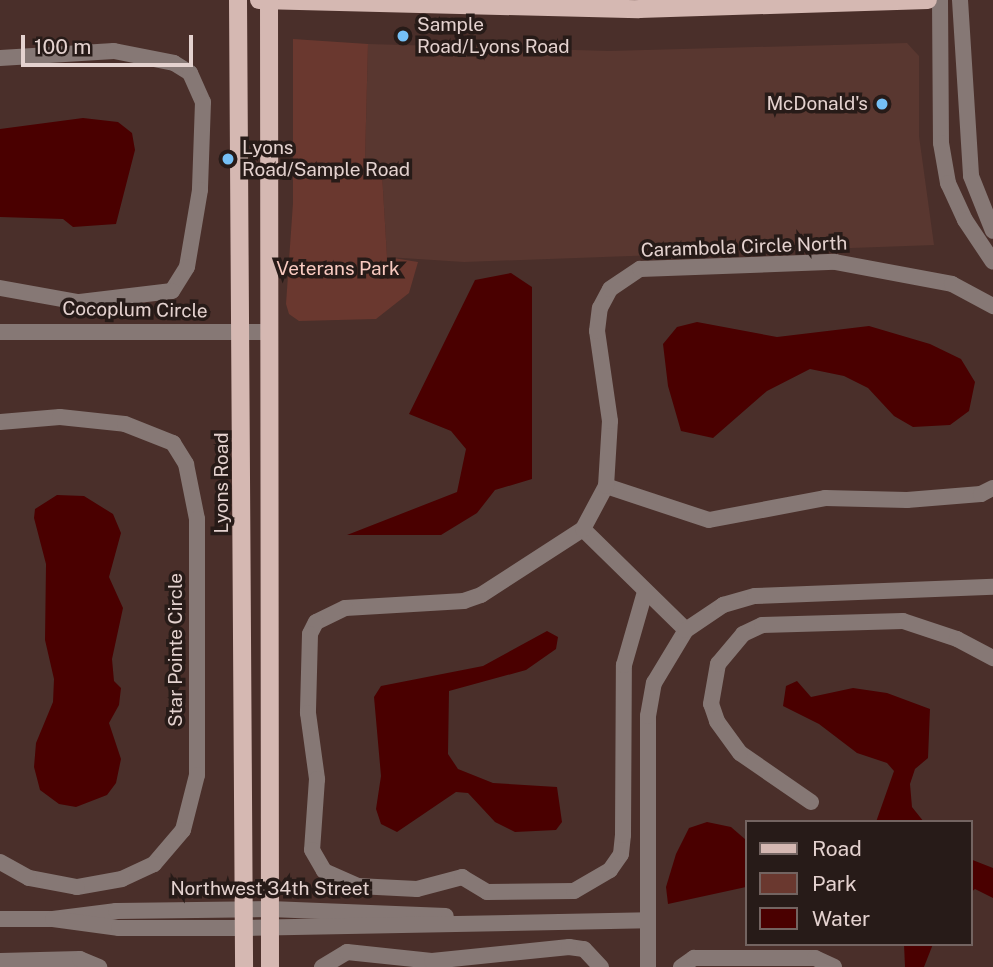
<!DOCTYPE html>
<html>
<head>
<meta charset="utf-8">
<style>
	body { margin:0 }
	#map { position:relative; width:993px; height:967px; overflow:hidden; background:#4a2f2a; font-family:"Public Sans",sans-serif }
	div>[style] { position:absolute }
	.built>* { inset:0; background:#593730 }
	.green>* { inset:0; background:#6a382f }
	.water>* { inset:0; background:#4a0000 }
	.minor>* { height:16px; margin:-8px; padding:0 8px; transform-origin:8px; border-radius:8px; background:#867875 }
	.major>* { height:18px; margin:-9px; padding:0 9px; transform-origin:9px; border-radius:9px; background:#d5b8b2 }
	.dots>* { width:19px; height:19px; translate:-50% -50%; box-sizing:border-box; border:4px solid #271b18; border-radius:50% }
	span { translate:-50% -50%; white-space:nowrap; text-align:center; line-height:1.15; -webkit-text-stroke:7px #271b18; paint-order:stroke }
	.poi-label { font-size:19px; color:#e4d2cf }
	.left { translate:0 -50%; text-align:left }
	.right { translate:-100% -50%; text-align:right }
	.street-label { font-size:19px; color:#e4d2cf }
	.park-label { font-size:19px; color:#f8cac0 }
	.legend { position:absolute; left:745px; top:820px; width:228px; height:126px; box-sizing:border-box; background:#271b18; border:2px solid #736461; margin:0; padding:9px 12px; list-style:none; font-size:21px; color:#e4d2cf }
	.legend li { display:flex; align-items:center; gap:14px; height:35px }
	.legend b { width:35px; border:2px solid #736461 }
	.scale { position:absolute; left:21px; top:35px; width:172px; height:32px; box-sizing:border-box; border:4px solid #e4d2cf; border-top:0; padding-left:9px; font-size:21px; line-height:24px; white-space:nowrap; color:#e4d2cf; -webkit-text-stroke:5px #271b18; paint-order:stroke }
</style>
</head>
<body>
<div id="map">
	<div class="built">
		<i style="clip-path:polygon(907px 43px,919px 56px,919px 136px,934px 245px,464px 262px,387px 257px,382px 174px,365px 160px,368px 44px,609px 51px)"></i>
	</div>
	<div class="green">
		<i style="clip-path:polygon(293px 39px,368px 44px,365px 159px,382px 174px,387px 257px,418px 262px,409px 293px,376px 319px,299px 321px,289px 314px,286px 304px,293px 203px)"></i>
	</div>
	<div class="water">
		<i style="clip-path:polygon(83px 118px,118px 122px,132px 133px,135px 150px,116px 224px,73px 227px,63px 219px,0 217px,0 129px)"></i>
		<i style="clip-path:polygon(511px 273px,532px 287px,532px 479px,495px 490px,477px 513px,441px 535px,347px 535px,457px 492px,466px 449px,451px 431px,409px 414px,475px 280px)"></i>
		<i style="clip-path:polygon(697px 322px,777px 337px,869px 326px,930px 344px,961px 359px,975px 382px,969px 411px,950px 425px,913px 427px,894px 416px,868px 388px,844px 376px,810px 369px,767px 391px,713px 438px,681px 431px,668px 386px,663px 344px,677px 327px)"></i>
		<i style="clip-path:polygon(57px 495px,84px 496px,113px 514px,121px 533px,109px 577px,123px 608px,112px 659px,114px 681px,121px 688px,119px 705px,109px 723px,121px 759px,116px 783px,107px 795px,76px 807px,59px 804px,40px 790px,34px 767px,36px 743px,53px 702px,54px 679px,45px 640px,46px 564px,34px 518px,35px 509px)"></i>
		<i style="clip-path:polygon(547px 631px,558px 637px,556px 649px,526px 670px,449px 691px,448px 754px,458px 769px,493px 783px,557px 787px,562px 822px,556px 830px,515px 832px,495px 822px,468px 793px,456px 792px,397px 832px,381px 824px,376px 809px,381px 776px,374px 697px,381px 686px,483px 666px)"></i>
		<i style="clip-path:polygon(797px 681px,811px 697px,853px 688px,887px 693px,930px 709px,928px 758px,915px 769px,910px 784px,912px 807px,924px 822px,876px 822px,894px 771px,887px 763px,857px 753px,819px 724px,783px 706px,786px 686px)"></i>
		<i style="clip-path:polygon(707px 822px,731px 827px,746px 840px,746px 887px,668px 904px,666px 887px,676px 854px,689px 828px)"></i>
		<i style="clip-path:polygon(970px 859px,993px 868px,993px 898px,975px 889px,970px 893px)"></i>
		<i style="clip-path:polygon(904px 944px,933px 944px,924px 967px,905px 967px)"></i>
	</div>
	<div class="minor">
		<i style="left:940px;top:0;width:143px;rotate:89.6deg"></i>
		<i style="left:941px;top:143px;width:41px;rotate:80.1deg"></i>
		<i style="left:948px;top:183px;width:41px;rotate:65.3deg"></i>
		<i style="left:965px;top:220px;width:50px;rotate:56.3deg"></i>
		<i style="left:960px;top:0;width:176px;rotate:86.4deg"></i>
		<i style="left:971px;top:176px;width:59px;rotate:68.2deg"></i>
		<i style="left:0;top:58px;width:114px;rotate:-3.5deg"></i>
		<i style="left:114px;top:51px;width:61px;rotate:11.3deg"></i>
		<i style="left:174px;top:63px;width:19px;rotate:32deg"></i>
		<i style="left:190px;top:73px;width:32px;rotate:66deg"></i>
		<i style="left:203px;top:102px;width:88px;rotate:92deg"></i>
		<i style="left:200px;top:190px;width:78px;rotate:99.6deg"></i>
		<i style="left:187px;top:267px;width:28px;rotate:122deg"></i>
		<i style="left:172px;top:291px;width:95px;rotate:173.3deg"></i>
		<i style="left:78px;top:302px;width:79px;rotate:-169.8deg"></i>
		<i style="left:0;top:332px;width:270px"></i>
		<i style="left:0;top:422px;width:60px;rotate:-4.8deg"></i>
		<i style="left:60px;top:417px;width:65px;rotate:6.1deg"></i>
		<i style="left:125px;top:424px;width:52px;rotate:21.6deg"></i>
		<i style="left:173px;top:443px;width:25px;rotate:58deg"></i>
		<i style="left:186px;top:464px;width:56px;rotate:78.7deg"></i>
		<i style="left:197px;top:519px;width:256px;rotate:90deg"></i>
		<i style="left:197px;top:775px;width:57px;rotate:104.3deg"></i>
		<i style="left:183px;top:830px;width:45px;rotate:130.5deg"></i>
		<i style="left:154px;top:864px;width:35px;rotate:155deg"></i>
		<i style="left:122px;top:879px;width:46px;rotate:169.9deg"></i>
		<i style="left:77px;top:887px;width:49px;rotate:-169.4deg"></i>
		<i style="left:29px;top:878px;width:33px;rotate:-151deg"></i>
		<i style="left:606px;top:486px;width:108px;rotate:18.3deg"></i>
		<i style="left:709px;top:520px;width:118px;rotate:-10.7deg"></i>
		<i style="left:825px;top:498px;width:82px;rotate:1.4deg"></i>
		<i style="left:907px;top:500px;width:74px;rotate:-4.6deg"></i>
		<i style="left:981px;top:494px;width:13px;rotate:-27deg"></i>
		<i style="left:583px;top:529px;width:121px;rotate:147.1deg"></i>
		<i style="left:481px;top:595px;width:18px;rotate:161deg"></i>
		<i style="left:464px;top:601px;width:119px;rotate:176.6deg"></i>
		<i style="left:345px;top:608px;width:32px;rotate:154deg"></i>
		<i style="left:316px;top:622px;width:13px;rotate:117deg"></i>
		<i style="left:310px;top:634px;width:79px;rotate:91.5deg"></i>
		<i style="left:308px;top:713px;width:67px;rotate:82.2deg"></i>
		<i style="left:317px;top:779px;width:71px;rotate:94deg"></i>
		<i style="left:312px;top:850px;width:24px;rotate:60deg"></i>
		<i style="left:324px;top:871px;width:36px;rotate:24deg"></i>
		<i style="left:357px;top:886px;width:60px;rotate:2.9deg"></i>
		<i style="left:417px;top:889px;width:47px;rotate:-14.9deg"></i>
		<i style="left:462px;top:877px;width:29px;rotate:31deg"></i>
		<i style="left:487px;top:892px;width:87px;rotate:-0.7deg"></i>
		<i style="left:574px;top:891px;width:42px;rotate:-30.3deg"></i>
		<i style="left:610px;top:870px;width:19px;rotate:-55deg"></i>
		<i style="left:621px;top:854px;width:19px;rotate:-84deg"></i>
		<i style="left:623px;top:835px;width:170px;rotate:-89.7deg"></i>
		<i style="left:624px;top:665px;width:76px;rotate:-74deg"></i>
		<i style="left:686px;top:630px;width:144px;rotate:-135.6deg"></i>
		<i style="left:583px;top:529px;width:49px;rotate:-61.9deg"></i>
		<i style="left:606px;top:486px;width:65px;rotate:-86.5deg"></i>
		<i style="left:610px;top:421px;width:91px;rotate:-98.2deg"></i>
		<i style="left:597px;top:331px;width:23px;rotate:-83deg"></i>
		<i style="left:600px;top:308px;width:21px;rotate:-62deg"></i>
		<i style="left:610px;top:289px;width:36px;rotate:-34deg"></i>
		<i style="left:640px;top:269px;width:195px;rotate:-2.1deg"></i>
		<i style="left:835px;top:262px;width:119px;rotate:10.6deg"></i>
		<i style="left:952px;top:284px;width:47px;rotate:28.2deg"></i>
		<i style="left:811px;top:802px;width:86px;rotate:-145.4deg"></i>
		<i style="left:740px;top:753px;width:39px;rotate:-126deg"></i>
		<i style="left:717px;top:721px;width:18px;rotate:-109deg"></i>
		<i style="left:711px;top:704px;width:41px;rotate:-80.1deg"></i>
		<i style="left:718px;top:664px;width:39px;rotate:-50deg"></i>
		<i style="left:743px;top:634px;width:21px;rotate:-25deg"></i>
		<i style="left:762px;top:625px;width:141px;rotate:-1.6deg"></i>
		<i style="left:903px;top:621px;width:57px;rotate:18.4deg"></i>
		<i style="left:957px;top:639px;width:41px;rotate:27.8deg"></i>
		<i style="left:0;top:919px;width:53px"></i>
		<i style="left:53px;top:919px;width:64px;rotate:-7.2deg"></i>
		<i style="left:116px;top:911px;width:154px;rotate:-0.7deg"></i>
		<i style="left:270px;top:909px;width:176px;rotate:2.3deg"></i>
		<i style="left:53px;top:919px;width:67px;rotate:7.8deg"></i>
		<i style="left:119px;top:928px;width:125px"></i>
		<i style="left:244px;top:928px;width:404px;rotate:-1.1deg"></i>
		<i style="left:0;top:961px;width:80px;rotate:-1.4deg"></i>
		<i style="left:80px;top:959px;width:21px;rotate:23deg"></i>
		<i style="left:322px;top:967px;width:29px;rotate:-31deg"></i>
		<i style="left:347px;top:952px;width:85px;rotate:6deg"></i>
		<i style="left:432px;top:961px;width:138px;rotate:-5.8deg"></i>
		<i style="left:569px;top:947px;width:15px;rotate:8deg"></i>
		<i style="left:584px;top:949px;width:25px;rotate:47deg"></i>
		<i style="left:648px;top:967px;width:251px;rotate:-90deg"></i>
		<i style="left:648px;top:716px;width:34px;rotate:-80deg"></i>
		<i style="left:654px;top:683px;width:62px;rotate:-58.9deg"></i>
		<i style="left:686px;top:630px;width:45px;rotate:-34deg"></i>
		<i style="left:723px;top:605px;width:33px;rotate:-16deg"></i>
		<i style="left:755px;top:596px;width:238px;rotate:-2.2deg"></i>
		<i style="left:681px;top:967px;width:16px;rotate:-35deg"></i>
		<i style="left:694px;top:958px;width:121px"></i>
		<i style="left:815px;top:958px;width:21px;rotate:25deg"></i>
	</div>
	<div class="major">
		<i style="left:238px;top:0;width:967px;rotate:89.64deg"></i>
		<i style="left:259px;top:0;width:380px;rotate:1.4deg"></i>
		<i style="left:639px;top:9px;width:289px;rotate:-1.8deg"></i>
		<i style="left:269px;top:0;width:967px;rotate:89.94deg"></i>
	</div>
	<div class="dots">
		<i style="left:403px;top:36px;background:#75c0f6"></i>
		<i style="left:882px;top:104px;background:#75c0f6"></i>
		<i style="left:228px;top:159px;background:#75c0f6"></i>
	</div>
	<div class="poi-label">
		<span class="left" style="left:417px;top:36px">Sample<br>Road/Lyons Road</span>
		<span class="right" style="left:868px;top:104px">McDonald's</span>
		<span class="left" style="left:242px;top:159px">Lyons<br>Road/Sample Road</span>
	</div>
	<div class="street-label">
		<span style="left:744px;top:247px;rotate:-2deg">Carambola Circle North</span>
		<span style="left:135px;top:310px;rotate:1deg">Cocoplum Circle</span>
		<span style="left:222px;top:483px;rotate:-90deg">Lyons Road</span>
		<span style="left:176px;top:650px;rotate:-90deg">Star Pointe Circle</span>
		<span style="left:270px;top:889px">Northwest 34th Street</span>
	</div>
	<div class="park-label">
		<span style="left:338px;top:269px">Veterans Park</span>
	</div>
	<ul class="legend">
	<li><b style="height:9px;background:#d5b8b2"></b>Road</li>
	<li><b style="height:19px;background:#6a382f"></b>Park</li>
	<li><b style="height:19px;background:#4a0000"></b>Water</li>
	</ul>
	<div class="scale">100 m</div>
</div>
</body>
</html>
